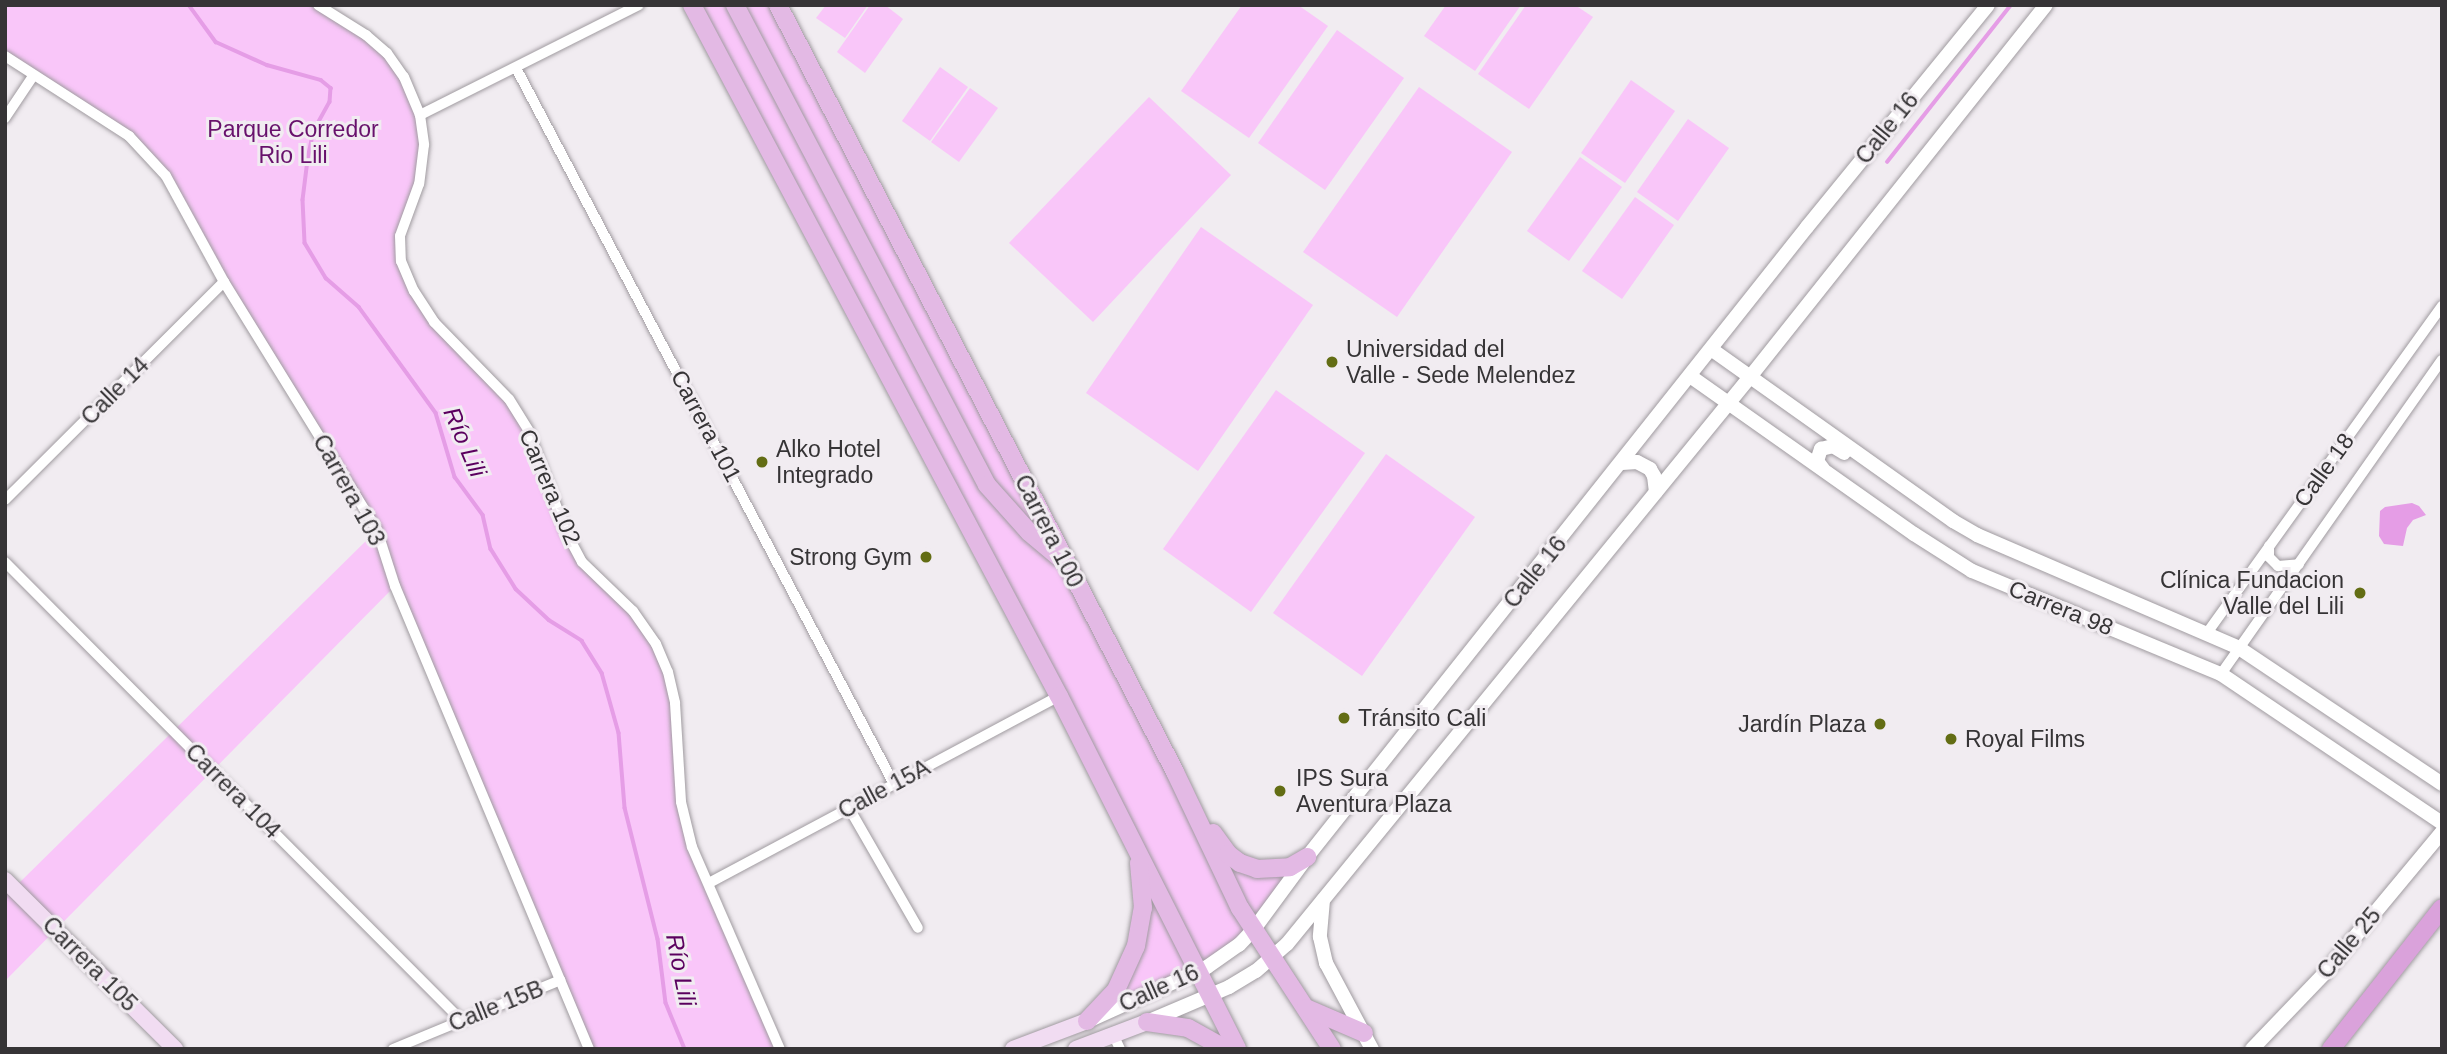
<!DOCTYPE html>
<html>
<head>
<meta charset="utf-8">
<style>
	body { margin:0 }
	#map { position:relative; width:2447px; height:1054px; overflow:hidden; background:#f1ecf1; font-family:Arial,sans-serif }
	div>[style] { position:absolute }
	.green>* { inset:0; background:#f9c6f9 }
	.water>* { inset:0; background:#e59de6 }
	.stream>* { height:3.5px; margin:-1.75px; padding:0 1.75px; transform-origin:1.75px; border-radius:1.75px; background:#e59de6 }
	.roads { filter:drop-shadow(0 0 2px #a09ba0) drop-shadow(0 0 2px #a09ba0) }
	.minor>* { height:10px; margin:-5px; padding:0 5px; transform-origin:5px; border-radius:5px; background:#fff }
	.tertiary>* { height:14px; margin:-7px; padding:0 7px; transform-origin:7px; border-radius:7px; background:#fff }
	.secondary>* { height:16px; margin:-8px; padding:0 8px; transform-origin:8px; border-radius:8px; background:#f1dcf2 }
	.primary>* { height:18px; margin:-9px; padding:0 9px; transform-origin:9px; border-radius:9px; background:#e3b9e4 }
	.trunk>* { height:18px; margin:-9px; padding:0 9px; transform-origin:9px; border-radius:9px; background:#daa2db }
	.dots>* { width:19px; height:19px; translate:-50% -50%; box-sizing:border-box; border:4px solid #f1ecf1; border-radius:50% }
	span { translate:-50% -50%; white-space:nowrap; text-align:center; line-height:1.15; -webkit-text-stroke:6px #f1ecf1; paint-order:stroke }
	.street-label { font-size:23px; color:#363436 }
	.park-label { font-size:23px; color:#68116c }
	.poi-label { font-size:23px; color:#363436 }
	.left { translate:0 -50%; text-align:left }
	.right { translate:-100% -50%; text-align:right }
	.water-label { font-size:24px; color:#5b005f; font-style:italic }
	.frame { position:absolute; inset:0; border:7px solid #363436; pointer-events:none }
</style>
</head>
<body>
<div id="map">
	<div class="green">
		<i style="clip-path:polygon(5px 5px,318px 5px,387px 53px,420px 115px,419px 183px,400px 236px,414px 291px,509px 399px,582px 562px,633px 611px,668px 672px,681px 802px,692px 847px,780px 1049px,589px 1049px,395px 586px,5px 981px,5px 880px,14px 888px,377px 530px,166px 176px,129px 136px,5px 56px)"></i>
		<i style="clip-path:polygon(692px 5px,778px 5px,1065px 562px,1219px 842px,1240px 863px,1307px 857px,1239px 945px,1087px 1021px,1136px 946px,1136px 846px)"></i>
		<i style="clip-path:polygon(826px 5px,868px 5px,845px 38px,816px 18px)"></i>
		<i style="clip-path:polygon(870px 5px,885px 5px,903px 19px,865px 73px,837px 52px)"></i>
		<i style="clip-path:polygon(1242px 5px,1298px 5px,1328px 26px,1249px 138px,1181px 91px)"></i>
		<i style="clip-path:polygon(1446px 5px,1521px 5px,1475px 71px,1424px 36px)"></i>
		<i style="clip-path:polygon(1526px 5px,1575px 5px,1593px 17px,1529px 109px,1478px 74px)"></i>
		<i style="clip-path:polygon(1337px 30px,1404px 78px,1325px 190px,1258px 143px)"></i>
		<i style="clip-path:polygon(940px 67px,968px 87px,930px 141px,902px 121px)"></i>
		<i style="clip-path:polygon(1631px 80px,1675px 111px,1625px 183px,1581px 153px)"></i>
		<i style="clip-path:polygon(1419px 87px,1512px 152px,1397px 317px,1303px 252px)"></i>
		<i style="clip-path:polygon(970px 88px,998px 108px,959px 162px,931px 142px)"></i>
		<i style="clip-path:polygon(1149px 97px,1231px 175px,1093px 322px,1009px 243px)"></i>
		<i style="clip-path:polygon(1688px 119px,1729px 148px,1678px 221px,1637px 192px)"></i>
		<i style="clip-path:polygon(1580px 157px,1622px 187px,1569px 261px,1527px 231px)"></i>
		<i style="clip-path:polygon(1635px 197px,1674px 225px,1622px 299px,1582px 271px)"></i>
		<i style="clip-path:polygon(1201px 227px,1313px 305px,1198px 471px,1086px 393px)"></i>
		<i style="clip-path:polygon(1276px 390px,1365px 453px,1251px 612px,1163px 549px)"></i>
		<i style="clip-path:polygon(1386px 454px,1475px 517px,1362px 676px,1273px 613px)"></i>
	</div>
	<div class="water">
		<i style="clip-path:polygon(2412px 503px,2419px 506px,2426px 515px,2413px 520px,2407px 528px,2403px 546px,2384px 544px,2379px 536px,2380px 511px,2385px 507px)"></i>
	</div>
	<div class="stream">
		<i style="left:189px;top:5px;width:46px;rotate:53.9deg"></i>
		<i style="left:216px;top:42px;width:56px;rotate:24.3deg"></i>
		<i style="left:267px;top:65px;width:56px;rotate:15.5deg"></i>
		<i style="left:321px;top:80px;width:13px;rotate:39deg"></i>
		<i style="left:331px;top:88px;width:14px;rotate:94deg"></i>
		<i style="left:330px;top:102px;width:33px;rotate:119deg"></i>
		<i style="left:314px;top:131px;width:30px;rotate:102deg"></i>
		<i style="left:308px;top:160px;width:40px;rotate:97.1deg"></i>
		<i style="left:303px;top:200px;width:43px;rotate:87.3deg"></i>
		<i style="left:305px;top:243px;width:41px;rotate:59deg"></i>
		<i style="left:326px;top:278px;width:44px;rotate:41.3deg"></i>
		<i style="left:359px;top:307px;width:131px;rotate:54deg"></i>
		<i style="left:436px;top:413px;width:67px;rotate:73.5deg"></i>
		<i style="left:455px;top:477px;width:47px;rotate:53.6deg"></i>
		<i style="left:483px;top:515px;width:35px;rotate:77deg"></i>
		<i style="left:491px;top:549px;width:47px;rotate:58deg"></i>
		<i style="left:516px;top:589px;width:45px;rotate:43.2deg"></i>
		<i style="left:549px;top:620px;width:39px;rotate:32deg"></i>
		<i style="left:582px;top:641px;width:38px;rotate:58deg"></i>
		<i style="left:602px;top:673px;width:62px;rotate:74.2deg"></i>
		<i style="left:619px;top:733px;width:75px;rotate:85.4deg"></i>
		<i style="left:625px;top:808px;width:135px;rotate:75.9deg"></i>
		<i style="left:658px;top:939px;width:64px;rotate:82.9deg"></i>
		<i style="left:666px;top:1003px;width:50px;rotate:67.6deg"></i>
		<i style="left:1887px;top:162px;width:200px;rotate:-51.7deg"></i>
	</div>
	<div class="roads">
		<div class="minor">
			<i style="left:318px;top:5px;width:57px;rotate:32deg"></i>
			<i style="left:366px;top:35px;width:28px;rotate:41deg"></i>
			<i style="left:387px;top:53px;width:29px;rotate:55deg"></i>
			<i style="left:404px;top:77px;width:41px;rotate:67.2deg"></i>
			<i style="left:420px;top:115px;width:30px;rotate:82deg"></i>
			<i style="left:424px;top:145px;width:39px;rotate:97deg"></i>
			<i style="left:419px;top:184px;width:55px;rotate:110.1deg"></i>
			<i style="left:400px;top:236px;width:25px;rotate:88deg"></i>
			<i style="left:401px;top:261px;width:33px;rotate:67deg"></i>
			<i style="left:414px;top:291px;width:37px;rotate:57deg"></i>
			<i style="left:434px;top:322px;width:107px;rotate:45.8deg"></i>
			<i style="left:509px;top:399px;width:36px;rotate:58deg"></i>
			<i style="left:528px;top:430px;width:109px;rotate:69.6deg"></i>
			<i style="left:566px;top:532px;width:34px;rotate:62deg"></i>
			<i style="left:582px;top:562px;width:71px;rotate:43.9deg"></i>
			<i style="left:633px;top:611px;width:40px;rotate:55.1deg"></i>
			<i style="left:656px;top:644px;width:30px;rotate:67deg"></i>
			<i style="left:668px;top:672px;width:32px;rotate:77deg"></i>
			<i style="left:675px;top:703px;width:99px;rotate:86.5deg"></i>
			<i style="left:681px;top:802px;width:46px;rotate:76.3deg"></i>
			<i style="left:692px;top:847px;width:220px;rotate:66.5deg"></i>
			<i style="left:5px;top:56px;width:148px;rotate:32.8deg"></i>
			<i style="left:129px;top:136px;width:54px;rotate:47.2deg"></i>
			<i style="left:166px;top:176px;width:121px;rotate:61.3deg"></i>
			<i style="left:224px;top:282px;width:291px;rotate:58.3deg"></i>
			<i style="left:377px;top:530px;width:59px;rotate:72.2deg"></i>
			<i style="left:395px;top:586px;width:502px;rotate:67.27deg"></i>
			<i style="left:516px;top:68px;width:810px;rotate:62.17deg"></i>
			<i style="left:420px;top:115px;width:245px;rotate:-26.7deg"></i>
			<i style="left:5px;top:118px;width:50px;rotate:-56.3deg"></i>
			<i style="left:5px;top:500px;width:309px;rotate:-44.9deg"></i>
			<i style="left:2269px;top:546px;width:11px;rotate:90deg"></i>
			<i style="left:2269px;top:557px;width:13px;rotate:45deg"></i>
			<i style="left:2278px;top:566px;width:21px;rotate:-5deg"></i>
			<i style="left:5px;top:562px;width:646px;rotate:45.13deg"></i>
			<i style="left:2207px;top:633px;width:403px;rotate:-54.3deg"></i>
			<i style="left:2221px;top:674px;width:384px;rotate:-54.9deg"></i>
			<i style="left:849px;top:808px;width:138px;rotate:60.1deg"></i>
			<i style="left:709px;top:883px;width:397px;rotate:-28.1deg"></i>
			<i style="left:1113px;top:1034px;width:17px;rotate:65deg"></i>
			<i style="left:393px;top:1049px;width:181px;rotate:-22.4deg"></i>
		</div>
		<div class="tertiary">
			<i style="left:1711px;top:349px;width:297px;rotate:35.4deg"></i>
			<i style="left:1953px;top:521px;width:28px;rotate:30deg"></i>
			<i style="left:1977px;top:535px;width:285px;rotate:23.3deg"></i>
			<i style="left:2239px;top:648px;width:244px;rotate:33.8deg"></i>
			<i style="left:1690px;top:376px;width:274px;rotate:35.2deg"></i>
			<i style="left:1914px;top:534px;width:69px;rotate:32.5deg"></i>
			<i style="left:1972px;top:571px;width:269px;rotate:22.5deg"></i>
			<i style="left:2221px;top:674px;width:267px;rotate:34deg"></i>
			<i style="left:1622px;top:463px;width:15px;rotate:-4deg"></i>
			<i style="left:1637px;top:462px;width:15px;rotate:28deg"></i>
			<i style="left:1650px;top:469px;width:8px;rotate:60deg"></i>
			<i style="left:1654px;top:476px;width:16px;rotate:83deg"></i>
			<i style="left:1823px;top:469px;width:10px;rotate:-127deg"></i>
			<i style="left:1817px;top:461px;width:13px;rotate:-72deg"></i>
			<i style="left:1821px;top:449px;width:12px;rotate:-14deg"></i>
			<i style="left:1833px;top:446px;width:13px;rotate:32deg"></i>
			<i style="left:1323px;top:900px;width:37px;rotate:95deg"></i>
			<i style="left:1320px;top:937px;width:27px;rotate:77deg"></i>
			<i style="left:1326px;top:963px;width:98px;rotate:61.9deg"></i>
			<i style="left:1092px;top:1019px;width:126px;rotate:-24.3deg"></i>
			<i style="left:1207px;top:967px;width:39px;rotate:-35deg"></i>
			<i style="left:1239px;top:945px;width:22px;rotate:-47deg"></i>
			<i style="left:1254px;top:929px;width:89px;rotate:-53.6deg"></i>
			<i style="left:1307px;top:857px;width:804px;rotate:-51.56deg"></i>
			<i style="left:1807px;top:227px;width:286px;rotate:-50.8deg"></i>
			<i style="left:1147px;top:1022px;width:89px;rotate:-23.1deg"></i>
			<i style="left:1229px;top:987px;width:31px;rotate:-31deg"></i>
			<i style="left:1256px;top:971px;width:41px;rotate:-41.1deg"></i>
			<i style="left:1287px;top:944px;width:732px;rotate:-50.77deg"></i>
			<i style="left:1750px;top:377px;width:475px;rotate:-51.5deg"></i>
			<i style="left:2252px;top:1049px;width:104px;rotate:-46.2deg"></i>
			<i style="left:2324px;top:974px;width:185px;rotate:-50.3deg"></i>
		</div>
		<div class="secondary">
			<i style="left:5px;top:880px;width:240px;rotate:44.8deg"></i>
			<i style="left:1013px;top:1049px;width:79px;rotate:-20.7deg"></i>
			<i style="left:1076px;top:1049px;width:76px;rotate:-20.8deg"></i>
		</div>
		<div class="primary">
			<i style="left:692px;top:5px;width:782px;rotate:62.03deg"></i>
			<i style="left:1059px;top:696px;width:395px;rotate:63.2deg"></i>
			<i style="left:735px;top:5px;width:542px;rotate:62.3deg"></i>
			<i style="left:987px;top:485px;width:63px;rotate:48.2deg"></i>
			<i style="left:1029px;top:532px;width:39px;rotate:40deg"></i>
			<i style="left:778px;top:5px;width:864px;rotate:62.63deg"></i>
			<i style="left:1175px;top:772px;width:151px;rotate:64.5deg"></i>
			<i style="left:1240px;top:908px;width:168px;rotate:56.9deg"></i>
			<i style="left:1213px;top:833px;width:26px;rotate:54deg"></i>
			<i style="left:1228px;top:854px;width:15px;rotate:37deg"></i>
			<i style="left:1240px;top:863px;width:18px;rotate:19deg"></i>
			<i style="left:1257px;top:869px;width:33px;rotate:-3deg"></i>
			<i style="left:1290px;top:867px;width:20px;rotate:-30deg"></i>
			<i style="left:1306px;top:1008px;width:63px;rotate:23.3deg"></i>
			<i style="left:1087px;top:1021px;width:42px;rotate:-46.9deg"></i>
			<i style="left:1116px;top:990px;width:48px;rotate:-65.6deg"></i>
			<i style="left:1136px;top:946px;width:39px;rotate:-80deg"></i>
			<i style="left:1143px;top:908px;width:45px;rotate:-95.1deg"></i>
			<i style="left:1147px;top:1022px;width:41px;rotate:8.3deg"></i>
			<i style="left:1188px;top:1028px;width:43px;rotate:28.9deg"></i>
		</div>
		<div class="trunk">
			<i style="left:2331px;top:1049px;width:179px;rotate:-51.8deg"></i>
		</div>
	</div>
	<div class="dots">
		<i style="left:1332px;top:362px;background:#636d14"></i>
		<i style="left:762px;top:462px;background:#636d14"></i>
		<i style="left:926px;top:557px;background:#636d14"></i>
		<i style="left:2360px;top:593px;background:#636d14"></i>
		<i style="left:1344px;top:718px;background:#636d14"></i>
		<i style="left:1880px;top:724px;background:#636d14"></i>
		<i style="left:1951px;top:739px;background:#636d14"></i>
		<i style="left:1280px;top:791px;background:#636d14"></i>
	</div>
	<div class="street-label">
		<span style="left:1887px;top:128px;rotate:-51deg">Calle 16</span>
		<span style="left:115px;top:391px;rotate:-45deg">Calle 14</span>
		<span style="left:706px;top:426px;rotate:62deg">Carrera 101</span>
		<span style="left:2324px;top:470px;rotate:-54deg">Calle 18</span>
		<span style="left:550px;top:487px;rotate:67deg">Carrera 102</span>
		<span style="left:349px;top:490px;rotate:61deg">Carrera 103</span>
		<span style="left:1049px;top:531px;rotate:63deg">Carrera 100</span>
		<span style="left:1535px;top:572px;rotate:-51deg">Calle 16</span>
		<span style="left:2061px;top:608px;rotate:22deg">Carrera 98</span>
		<span style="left:884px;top:789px;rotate:-28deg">Calle 15A</span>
		<span style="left:233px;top:791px;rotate:45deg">Carrera 104</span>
		<span style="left:2349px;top:943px;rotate:-50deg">Calle 25</span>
		<span style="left:90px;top:964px;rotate:45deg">Carrera 105</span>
		<span style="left:1159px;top:988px;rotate:-24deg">Calle 16</span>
		<span style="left:496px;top:1006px;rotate:-22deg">Calle 15B</span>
	</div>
	<div class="park-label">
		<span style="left:293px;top:142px">Parque Corredor<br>Rio Lili</span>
	</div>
	<div class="poi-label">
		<span class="left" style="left:1346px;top:362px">Universidad del<br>Valle - Sede Melendez</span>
		<span class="left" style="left:776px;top:462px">Alko Hotel<br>Integrado</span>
		<span class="right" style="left:912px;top:557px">Strong Gym</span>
		<span class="right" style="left:2344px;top:593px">Clínica Fundacion<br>Valle del Lili</span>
		<span class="left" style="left:1358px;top:718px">Tránsito Cali</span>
		<span class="right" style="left:1866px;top:724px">Jardín Plaza</span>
		<span class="left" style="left:1965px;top:739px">Royal Films</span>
		<span class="left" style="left:1296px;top:791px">IPS Sura<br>Aventura Plaza</span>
	</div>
	<div class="water-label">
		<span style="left:465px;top:442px;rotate:67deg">Río Lili</span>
		<span style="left:681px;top:970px;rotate:79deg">Río Lili</span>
	</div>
	<div class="frame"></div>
</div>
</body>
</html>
